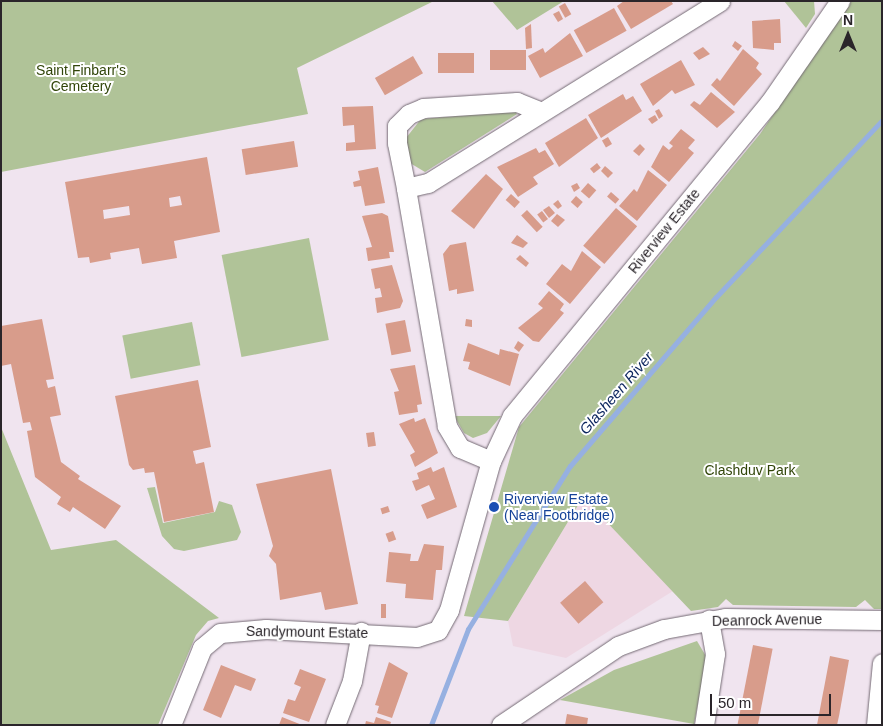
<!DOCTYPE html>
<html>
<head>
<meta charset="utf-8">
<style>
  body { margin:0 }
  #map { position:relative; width:883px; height:726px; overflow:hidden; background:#f0e4ef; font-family:Arial,sans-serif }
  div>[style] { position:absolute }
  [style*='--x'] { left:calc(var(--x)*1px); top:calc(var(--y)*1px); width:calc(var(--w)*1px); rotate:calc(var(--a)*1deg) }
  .industrial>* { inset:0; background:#eed7e3 }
  .green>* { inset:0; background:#b0c398; transform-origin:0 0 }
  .stream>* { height:5px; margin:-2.5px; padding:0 2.5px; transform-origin:2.5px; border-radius:2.5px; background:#96b0e1 }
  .building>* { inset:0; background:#d89c8b; transform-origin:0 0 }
  .roads { filter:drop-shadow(0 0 1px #746a74) drop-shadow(0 0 1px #746a74) }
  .minor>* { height:19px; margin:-9.5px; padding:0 9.5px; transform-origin:9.5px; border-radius:9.5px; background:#fff }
  .dots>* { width:14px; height:14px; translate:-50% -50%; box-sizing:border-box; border:2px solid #fff; border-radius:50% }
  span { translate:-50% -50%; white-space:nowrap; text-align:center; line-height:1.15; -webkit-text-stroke:4px #fff; paint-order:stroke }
  .park-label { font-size:14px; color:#314509 }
  .street-label { font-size:14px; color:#2a252a }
  .transit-label { font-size:14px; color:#164399 }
  .left { translate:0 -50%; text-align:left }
  .water-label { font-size:15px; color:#0a245d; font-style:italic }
  .frame { position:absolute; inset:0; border:2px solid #2a252a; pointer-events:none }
  .north { position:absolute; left:823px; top:10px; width:50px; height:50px; -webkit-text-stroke:4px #fff; paint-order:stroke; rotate:0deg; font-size:14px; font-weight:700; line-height:20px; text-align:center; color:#2a252a }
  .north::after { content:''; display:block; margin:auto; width:18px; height:22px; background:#2a252a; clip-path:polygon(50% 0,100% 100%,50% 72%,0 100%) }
  .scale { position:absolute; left:710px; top:694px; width:121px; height:22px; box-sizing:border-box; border:2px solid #2a252a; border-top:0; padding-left:6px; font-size:15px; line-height:18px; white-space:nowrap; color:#2a252a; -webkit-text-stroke:4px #fff; paint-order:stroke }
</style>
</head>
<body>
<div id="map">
  <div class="industrial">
    <i style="clip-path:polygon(583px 497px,673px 591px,566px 658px,513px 646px,508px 621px)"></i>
  </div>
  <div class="green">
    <i style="clip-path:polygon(1px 1px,434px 1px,297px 68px,308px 114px,1px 172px)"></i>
    <i style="clip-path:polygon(492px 1px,564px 1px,517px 30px)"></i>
    <i style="clip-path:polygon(784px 1px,814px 1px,815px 14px,806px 28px)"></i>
    <i style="clip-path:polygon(851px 1px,882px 1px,882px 609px,874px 609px,865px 600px,856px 607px,733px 605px,726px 599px,718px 607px,691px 611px,583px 497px,508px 621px,464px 616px,519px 427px,760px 134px)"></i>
    <i style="clip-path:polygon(515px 111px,517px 114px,425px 172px,410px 163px,406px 138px,421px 119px)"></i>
    <i style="left:309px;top:238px;width:104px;height:89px;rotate:79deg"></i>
    <i style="left:192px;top:322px;width:44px;height:71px;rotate:79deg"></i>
    <i style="clip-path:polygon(454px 416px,501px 416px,487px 433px,473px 438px,464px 433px)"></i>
    <i style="clip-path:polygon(1px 427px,51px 550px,116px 540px,219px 618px,208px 621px,196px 635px,158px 725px,1px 725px)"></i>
    <i style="clip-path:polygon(155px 487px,163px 523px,215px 512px,219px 501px,232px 505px,241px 532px,237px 540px,184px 551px,174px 549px,162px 536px,147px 488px)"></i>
    <i style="clip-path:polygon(697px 641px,707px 658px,694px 724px,560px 700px,614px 670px)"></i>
  </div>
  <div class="stream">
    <i style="--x:431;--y:725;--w:103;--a:-68.9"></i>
    <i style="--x:468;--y:629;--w:192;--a:-58"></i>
    <i style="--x:570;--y:466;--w:223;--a:-49.2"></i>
    <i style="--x:716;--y:297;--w:243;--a:-46.8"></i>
  </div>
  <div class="building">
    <i style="clip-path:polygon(624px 1px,671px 1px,673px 4px,631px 29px,617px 6px)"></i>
    <i style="left:565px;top:3px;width:13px;height:7px;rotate:61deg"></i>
    <i style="left:614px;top:8px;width:26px;height:46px;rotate:61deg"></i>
    <i style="clip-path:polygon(559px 11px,563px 19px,558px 22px,553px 14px)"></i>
    <i style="clip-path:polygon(780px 19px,781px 43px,774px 43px,774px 50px,753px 48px,752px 21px)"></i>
    <i style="clip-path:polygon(531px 24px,532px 48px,526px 49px,525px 28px)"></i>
    <i style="clip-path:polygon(570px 33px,583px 56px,540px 78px,528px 56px,543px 48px,545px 53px)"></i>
    <i style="clip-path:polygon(735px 41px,742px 46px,738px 51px,732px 46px)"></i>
    <i style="clip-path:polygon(703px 47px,710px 54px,699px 60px,693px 53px)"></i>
    <i style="clip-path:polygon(743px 49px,759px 63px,756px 68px,762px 74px,734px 106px,711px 85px,717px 78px,720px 81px)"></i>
    <i style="left:490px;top:50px;width:36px;height:20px"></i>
    <i style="left:438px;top:53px;width:36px;height:20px"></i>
    <i style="left:413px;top:56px;width:20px;height:44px;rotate:60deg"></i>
    <i style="clip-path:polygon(681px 60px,695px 85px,675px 94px,672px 90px,653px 106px,640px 84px)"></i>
    <i style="clip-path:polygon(711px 92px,735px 112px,717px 128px,690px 105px,694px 101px,700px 105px)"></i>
    <i style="clip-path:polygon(623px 94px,626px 100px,633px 96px,642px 111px,601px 138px,588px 115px)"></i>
    <i style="clip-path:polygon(373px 106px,376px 149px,346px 151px,346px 143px,355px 142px,354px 125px,343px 126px,342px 107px)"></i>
    <i style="clip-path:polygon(659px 109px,663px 116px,659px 119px,655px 111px)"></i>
    <i style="clip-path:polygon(655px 115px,658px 120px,652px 124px,648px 119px)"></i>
    <i style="clip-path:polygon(586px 118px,598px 138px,559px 167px,545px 143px)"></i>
    <i style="clip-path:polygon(681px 129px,695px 140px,688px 148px,694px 153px,669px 182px,651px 167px,663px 145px,669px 150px,673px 146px,669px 143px)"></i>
    <i style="left:608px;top:137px;width:8px;height:7px;rotate:60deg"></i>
    <i style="left:294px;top:141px;width:26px;height:53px;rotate:81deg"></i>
    <i style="clip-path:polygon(640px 144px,645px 149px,639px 156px,633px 151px)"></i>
    <i style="clip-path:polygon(536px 148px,539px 153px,545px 150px,554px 164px,533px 177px,538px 184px,518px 197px,497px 167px)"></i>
    <i style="clip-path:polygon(evenodd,207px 157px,220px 232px,174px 241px,177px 258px,142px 264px,139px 248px,110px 253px,111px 259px,90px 263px,89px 257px,78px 258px,65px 182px,207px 157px,180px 196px,182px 205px,170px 207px,169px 198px,180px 196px,207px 157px,129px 206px,130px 215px,104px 219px,103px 210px,129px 206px)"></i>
    <i style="left:597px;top:163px;width:6px;height:9px;rotate:51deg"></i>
    <i style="clip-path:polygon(605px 166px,613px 173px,608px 178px,601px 171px)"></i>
    <i style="clip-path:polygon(378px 167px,385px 203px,365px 206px,361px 186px,354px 187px,353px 182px,360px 180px,358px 171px)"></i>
    <i style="clip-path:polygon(648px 170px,667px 185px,637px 221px,619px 206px,634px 189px,637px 192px)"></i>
    <i style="clip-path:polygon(486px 174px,503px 189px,474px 229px,451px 211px)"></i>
    <i style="clip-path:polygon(577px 183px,580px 188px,574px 192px,571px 186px)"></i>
    <i style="left:588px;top:183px;width:11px;height:11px;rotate:41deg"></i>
    <i style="left:611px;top:192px;width:11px;height:6px;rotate:41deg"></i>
    <i style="left:511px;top:194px;width:12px;height:8px;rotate:42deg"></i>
    <i style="left:576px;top:196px;width:9px;height:8px;rotate:41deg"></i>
    <i style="clip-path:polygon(558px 200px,562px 206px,558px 209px,553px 204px)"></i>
    <i style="clip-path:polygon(549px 206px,555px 213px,549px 218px,543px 210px)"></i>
    <i style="left:616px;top:208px;width:28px;height:50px;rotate:41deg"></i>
    <i style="left:527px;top:210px;width:23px;height:8px;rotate:47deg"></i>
    <i style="left:542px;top:211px;width:10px;height:6px;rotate:53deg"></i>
    <i style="clip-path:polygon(382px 213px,388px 216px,394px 252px,389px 252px,390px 258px,368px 261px,366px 248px,372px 247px,362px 216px)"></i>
    <i style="clip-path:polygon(557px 214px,565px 220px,558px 227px,551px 221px)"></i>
    <i style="clip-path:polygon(517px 235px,528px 243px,523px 248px,511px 243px)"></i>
    <i style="clip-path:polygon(466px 242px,474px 291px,457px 294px,457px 289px,449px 291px,443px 254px,450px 245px)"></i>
    <i style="clip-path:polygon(582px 251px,601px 267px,570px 304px,546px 284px,562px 264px,571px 271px)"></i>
    <i style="clip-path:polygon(520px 255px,529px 263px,526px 267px,516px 259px)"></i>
    <i style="clip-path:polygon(392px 265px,403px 301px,400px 308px,377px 313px,375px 298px,382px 297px,380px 288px,375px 289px,371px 269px)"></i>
    <i style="clip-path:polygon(549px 291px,564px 304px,560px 310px,564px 313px,539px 342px,533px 341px,518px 328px,543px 308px,538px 304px)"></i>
    <i style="clip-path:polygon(42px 319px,54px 379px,46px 380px,48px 388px,55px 386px,61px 415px,50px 417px,61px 462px,80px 476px,78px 479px,121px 506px,105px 529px,73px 507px,70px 512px,57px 504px,61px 497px,35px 477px,27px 431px,32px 430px,30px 422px,23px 423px,11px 364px,1px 366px,1px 326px)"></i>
    <i style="clip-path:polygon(466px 319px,472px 320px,472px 327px,465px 326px)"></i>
    <i style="left:405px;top:320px;width:32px;height:20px;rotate:79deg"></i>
    <i style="clip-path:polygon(518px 341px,524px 345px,519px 352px,514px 348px)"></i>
    <i style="clip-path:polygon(468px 343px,499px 355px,500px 349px,519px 354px,510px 386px,468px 369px,470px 362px,463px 361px)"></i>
    <i style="clip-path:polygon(415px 365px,422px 404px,417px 405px,418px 412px,399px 415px,394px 392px,399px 391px,390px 369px)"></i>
    <i style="clip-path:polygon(198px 380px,211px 447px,193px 451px,196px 464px,204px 462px,214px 512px,164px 522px,154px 472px,145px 473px,144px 468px,133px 470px,129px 465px,115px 396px)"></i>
    <i style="clip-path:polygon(414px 418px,415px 422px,425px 418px,438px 453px,415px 467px,410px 455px,415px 452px,399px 424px)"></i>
    <i style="left:374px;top:432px;width:14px;height:8px;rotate:82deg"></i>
    <i style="clip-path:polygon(431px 467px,433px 472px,444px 467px,457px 507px,427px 519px,421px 505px,435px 499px,429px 485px,416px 491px,412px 481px,419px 479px,417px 473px)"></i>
    <i style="clip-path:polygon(331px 469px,358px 604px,325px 610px,321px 592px,280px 600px,276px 564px,269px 556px,273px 546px,256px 484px)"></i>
    <i style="left:388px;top:506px;width:6px;height:8px;rotate:72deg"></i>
    <i style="left:393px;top:531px;width:9px;height:8px;rotate:69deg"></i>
    <i style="clip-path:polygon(424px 544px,444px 546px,442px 570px,436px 570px,433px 600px,405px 598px,406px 584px,386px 582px,389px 552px,411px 554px,410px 561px,418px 561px)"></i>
    <i style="left:585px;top:581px;width:28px;height:33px;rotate:49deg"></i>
    <i style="left:381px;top:604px;width:5px;height:14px"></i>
    <i style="left:753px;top:645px;width:20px;height:81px;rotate:11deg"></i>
    <i style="clip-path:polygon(830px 656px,849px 660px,839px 716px,837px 725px,817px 725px)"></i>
    <i style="clip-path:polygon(389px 662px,408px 673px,392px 718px,377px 713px,379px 706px,375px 705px)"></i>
    <i style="clip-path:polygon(221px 665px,256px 679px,251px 691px,235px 685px,221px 718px,203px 710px)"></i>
    <i style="clip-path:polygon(300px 669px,326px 679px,309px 722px,283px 713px,288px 699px,295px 701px,301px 687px,294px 684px)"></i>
    <i style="clip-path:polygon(567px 714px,588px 718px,587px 725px,565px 725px)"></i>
    <i style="clip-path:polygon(282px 717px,302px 725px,279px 725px)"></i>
    <i style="clip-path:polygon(376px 717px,391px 722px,390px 725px,365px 725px,366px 721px,374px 723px)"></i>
  </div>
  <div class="roads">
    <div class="minor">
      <i style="--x:406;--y:188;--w:46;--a:-101.3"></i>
      <i style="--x:397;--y:143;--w:17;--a:-90"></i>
      <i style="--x:397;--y:126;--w:17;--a:-45"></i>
      <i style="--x:409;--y:114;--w:15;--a:-23"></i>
      <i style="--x:423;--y:108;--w:94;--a:-3.7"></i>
      <i style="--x:517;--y:102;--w:24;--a:22"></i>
      <i style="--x:491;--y:461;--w:34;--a:-157"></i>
      <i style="--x:460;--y:448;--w:26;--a:-121"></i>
      <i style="--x:447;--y:426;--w:242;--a:-99.8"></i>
      <i style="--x:406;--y:188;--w:23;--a:-13"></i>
      <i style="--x:428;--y:183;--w:344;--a:-31.9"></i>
      <i style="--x:171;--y:725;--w:83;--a:-68.1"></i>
      <i style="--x:202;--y:648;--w:23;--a:-40"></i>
      <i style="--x:220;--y:633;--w:46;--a:-5"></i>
      <i style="--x:266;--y:629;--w:151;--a:3"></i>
      <i style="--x:417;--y:637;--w:22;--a:-18"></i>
      <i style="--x:438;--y:630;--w:23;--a:-61"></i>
      <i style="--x:449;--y:610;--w:155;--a:-74.3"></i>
      <i style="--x:491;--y:461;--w:50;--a:-65"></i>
      <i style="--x:512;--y:416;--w:406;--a:-50.6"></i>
      <i style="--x:770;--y:102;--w:123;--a:-55.3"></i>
      <i style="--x:335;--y:725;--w:47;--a:-68.9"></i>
      <i style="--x:352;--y:681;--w:50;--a:-79.6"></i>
      <i style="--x:501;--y:725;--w:141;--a:-34"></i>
      <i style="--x:618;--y:646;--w:49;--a:-20.3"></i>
      <i style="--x:664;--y:629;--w:62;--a:-10.2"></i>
      <i style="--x:725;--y:618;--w:157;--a:0.7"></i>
      <i style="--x:704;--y:725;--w:72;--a:-81.2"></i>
      <i style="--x:715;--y:654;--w:35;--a:-100"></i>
      <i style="--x:876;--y:725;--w:62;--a:-84.5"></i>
    </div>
  </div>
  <div class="dots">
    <i style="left:494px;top:507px;background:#1a4fb4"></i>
  </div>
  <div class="park-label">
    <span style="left:81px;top:78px">Saint Finbarr's<br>Cemetery</span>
    <span style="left:750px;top:470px">Clashduv Park</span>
  </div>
  <div class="street-label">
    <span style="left:664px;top:231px;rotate:-51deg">Riverview Estate</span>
    <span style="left:767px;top:620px;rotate:-1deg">Deanrock Avenue</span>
    <span style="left:307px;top:632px;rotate:1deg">Sandymount Estate</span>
  </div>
  <div class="transit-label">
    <span class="left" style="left:504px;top:507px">Riverview Estate<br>(Near Footbridge)</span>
  </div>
  <div class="water-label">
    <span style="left:616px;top:393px;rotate:-49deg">Glasheen River</span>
  </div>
  <div class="frame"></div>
  <div class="north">N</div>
  <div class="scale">50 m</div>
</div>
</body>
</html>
